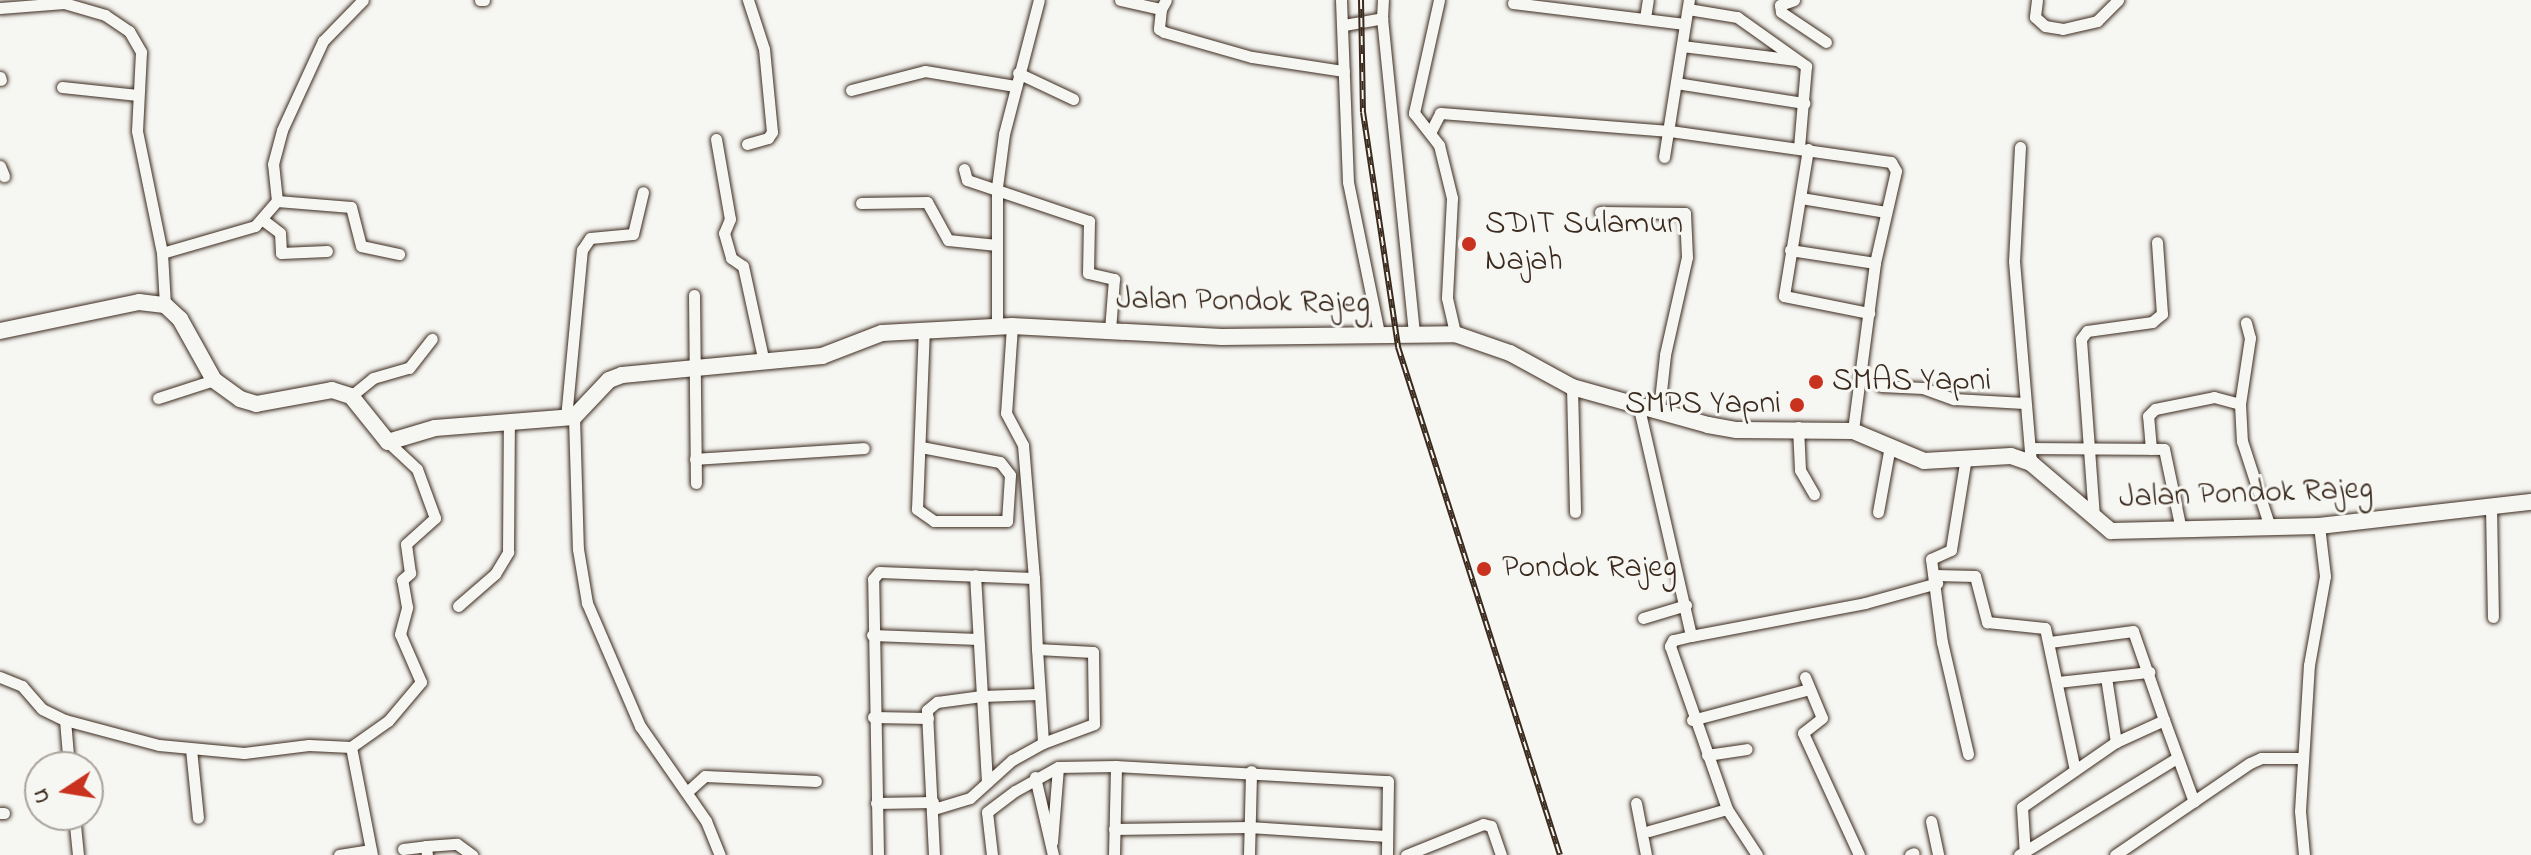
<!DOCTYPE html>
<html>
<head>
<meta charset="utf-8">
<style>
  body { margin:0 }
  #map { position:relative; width:2531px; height:855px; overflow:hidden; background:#f6f6f2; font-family:"Indie Flower",sans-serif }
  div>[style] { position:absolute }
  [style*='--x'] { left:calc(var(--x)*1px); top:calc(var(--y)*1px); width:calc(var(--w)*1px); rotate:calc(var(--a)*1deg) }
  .roads { filter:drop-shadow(0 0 2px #3b2a1e) drop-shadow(0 0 2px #3b2a1e) }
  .minor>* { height:11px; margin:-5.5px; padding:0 5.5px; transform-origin:5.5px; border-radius:5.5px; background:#f6f6f2 }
  .secondary>* { height:16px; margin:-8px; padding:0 8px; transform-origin:8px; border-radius:8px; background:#f6f6f2 }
  .rail>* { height:6px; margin-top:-3px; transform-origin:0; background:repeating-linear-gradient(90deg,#f6f6f2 0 9px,#3b2a1e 0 18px); box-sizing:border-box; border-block:2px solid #3b2a1e }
  .dots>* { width:22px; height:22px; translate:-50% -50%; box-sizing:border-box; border:4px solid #f6f6f2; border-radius:50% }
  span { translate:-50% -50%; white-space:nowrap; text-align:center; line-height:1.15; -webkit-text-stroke:6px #f6f6f2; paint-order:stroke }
  .poi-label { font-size:32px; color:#3b2a1e }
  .left { translate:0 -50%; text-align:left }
  .right { translate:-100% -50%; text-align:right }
  .street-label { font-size:32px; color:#3b2a1e }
  .north { position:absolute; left:24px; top:751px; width:80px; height:80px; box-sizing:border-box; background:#f6f6f2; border:2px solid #aba49d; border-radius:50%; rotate:258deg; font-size:22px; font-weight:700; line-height:32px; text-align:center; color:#3b2a1e }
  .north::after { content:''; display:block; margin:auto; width:28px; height:36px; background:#c8321e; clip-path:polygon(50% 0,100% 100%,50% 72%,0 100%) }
</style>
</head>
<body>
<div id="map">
  <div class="roads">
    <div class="minor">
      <i style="--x:480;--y:0;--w:4;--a:0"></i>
      <i style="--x:1120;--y:0;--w:42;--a:12.4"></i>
      <i style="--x:1161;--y:9;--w:10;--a:-61"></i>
      <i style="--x:1341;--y:0;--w:182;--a:87.8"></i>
      <i style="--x:1348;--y:182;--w:154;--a:78.4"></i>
      <i style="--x:1439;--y:0;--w:116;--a:102.5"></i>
      <i style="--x:1414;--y:113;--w:41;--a:52"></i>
      <i style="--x:1439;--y:145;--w:55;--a:76.2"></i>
      <i style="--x:1452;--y:198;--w:100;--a:92.9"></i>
      <i style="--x:1447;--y:298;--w:37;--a:77"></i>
      <i style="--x:1794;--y:0;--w:15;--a:160"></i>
      <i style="--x:1780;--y:5;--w:7;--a:82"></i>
      <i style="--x:1781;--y:12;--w:54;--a:33.7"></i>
      <i style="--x:2037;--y:0;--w:17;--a:97"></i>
      <i style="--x:2035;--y:17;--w:13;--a:42"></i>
      <i style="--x:2045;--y:26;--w:18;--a:9"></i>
      <i style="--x:2063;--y:29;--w:35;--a:-13"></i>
      <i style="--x:2097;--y:21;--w:30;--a:-45"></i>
      <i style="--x:1513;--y:3;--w:173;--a:7"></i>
      <i style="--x:0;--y:8;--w:64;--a:-4.5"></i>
      <i style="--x:64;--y:3;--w:43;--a:16.3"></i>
      <i style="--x:105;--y:15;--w:29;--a:34"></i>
      <i style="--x:129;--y:31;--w:24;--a:60"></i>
      <i style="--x:141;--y:52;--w:79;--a:92.9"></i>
      <i style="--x:137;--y:131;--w:125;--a:78.4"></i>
      <i style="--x:162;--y:253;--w:52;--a:86.7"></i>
      <i style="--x:1161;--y:9;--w:20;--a:96"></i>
      <i style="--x:1159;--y:29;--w:6;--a:31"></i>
      <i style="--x:1164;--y:32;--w:91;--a:15.9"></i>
      <i style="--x:1252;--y:57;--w:93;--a:8.7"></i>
      <i style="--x:1688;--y:9;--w:50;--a:9.3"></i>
      <i style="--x:1737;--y:17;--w:85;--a:35.4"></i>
      <i style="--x:1806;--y:66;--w:82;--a:94.9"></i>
      <i style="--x:1382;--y:18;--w:316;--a:84.2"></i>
      <i style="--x:1645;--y:18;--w:18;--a:-81"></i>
      <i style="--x:1344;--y:25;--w:39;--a:-10"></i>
      <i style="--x:1382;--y:18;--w:18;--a:-87"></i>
      <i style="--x:1682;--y:46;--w:115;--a:7"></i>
      <i style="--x:1018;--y:73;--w:61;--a:25.3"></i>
      <i style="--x:0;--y:77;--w:3;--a:72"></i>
      <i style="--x:1676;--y:83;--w:130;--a:8.9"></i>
      <i style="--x:62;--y:87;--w:76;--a:6"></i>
      <i style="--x:851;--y:90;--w:76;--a:-14.4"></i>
      <i style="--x:925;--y:71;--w:91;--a:9.5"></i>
      <i style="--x:1431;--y:131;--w:20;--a:-63"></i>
      <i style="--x:1440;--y:113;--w:231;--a:4.5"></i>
      <i style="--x:1670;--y:131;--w:223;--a:8"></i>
      <i style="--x:1891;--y:162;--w:10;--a:61"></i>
      <i style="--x:1896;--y:171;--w:94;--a:102.9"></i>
      <i style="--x:1875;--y:263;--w:169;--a:97.5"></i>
      <i style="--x:716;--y:139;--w:81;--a:80.1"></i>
      <i style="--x:730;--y:219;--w:15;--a:113"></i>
      <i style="--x:724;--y:233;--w:26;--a:74"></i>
      <i style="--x:731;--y:258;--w:14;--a:34"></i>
      <i style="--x:743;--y:266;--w:94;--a:77.7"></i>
      <i style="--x:747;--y:144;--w:22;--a:-16"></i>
      <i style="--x:768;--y:138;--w:7;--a:-56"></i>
      <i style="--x:772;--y:132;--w:83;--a:-95.5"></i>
      <i style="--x:764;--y:49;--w:52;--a:-108.1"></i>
      <i style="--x:2020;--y:147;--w:114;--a:93"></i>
      <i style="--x:2014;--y:261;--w:203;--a:85.2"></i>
      <i style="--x:1808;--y:149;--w:149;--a:99.3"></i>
      <i style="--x:1784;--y:296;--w:87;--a:11.3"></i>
      <i style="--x:1664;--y:157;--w:159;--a:-81"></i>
      <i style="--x:0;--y:166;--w:11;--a:68"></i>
      <i style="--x:964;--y:169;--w:11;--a:75"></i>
      <i style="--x:967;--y:180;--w:129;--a:18.6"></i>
      <i style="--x:1089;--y:221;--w:52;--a:91.1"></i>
      <i style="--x:1088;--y:273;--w:27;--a:13"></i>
      <i style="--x:1114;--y:279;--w:51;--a:94.5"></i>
      <i style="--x:1801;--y:198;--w:86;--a:9.4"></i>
      <i style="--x:277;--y:201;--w:37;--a:-96"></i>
      <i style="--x:273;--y:164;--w:35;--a:-75"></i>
      <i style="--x:282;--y:130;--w:98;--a:-65.3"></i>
      <i style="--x:323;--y:41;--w:57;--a:-45.7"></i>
      <i style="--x:861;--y:203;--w:66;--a:-0.9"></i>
      <i style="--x:927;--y:202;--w:43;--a:61.1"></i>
      <i style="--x:948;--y:240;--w:49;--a:5.8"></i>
      <i style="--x:1600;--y:212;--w:85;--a:0.7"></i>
      <i style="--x:1685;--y:213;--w:44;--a:87.4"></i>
      <i style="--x:1687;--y:257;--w:100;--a:102.7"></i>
      <i style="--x:1665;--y:355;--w:54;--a:96.3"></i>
      <i style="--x:263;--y:220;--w:21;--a:37"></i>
      <i style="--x:280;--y:233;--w:20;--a:87"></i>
      <i style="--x:281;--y:253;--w:46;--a:-2.5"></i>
      <i style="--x:1790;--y:250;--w:86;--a:8.7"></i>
      <i style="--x:162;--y:253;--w:97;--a:-16.2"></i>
      <i style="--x:255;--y:226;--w:33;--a:-49"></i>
      <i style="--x:277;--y:201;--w:74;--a:4.6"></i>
      <i style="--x:351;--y:207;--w:40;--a:75.6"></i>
      <i style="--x:361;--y:246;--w:39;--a:12"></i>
      <i style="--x:694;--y:295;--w:188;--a:89.4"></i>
      <i style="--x:997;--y:326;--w:139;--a:-90"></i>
      <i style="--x:997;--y:187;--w:53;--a:-82.5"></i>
      <i style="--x:1004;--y:134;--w:138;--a:-75.4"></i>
      <i style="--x:1012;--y:326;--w:87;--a:93.9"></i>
      <i style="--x:1006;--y:413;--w:36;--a:62"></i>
      <i style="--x:1023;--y:445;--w:133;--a:85.3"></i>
      <i style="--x:1881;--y:386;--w:42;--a:2.7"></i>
      <i style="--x:1923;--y:388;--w:33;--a:20"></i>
      <i style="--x:1954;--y:399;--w:70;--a:3.3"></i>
      <i style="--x:1572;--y:387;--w:125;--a:88.6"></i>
      <i style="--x:351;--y:396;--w:28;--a:-39"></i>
      <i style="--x:373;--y:378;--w:37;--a:-16"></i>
      <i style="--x:409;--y:368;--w:37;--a:-52"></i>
      <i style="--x:158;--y:398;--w:59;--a:-17.8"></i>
      <i style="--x:1638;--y:404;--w:238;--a:77.1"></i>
      <i style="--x:1691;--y:636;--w:18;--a:167"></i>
      <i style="--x:1673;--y:640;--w:7;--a:117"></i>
      <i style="--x:1670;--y:646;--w:173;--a:70.7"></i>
      <i style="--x:1727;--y:809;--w:55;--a:56.9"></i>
      <i style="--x:2240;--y:404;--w:67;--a:-81.4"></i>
      <i style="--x:2250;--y:338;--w:16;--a:-105"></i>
      <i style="--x:574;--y:417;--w:132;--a:88.3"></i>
      <i style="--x:578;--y:549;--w:55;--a:80.5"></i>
      <i style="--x:587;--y:603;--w:134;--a:66.7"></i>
      <i style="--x:640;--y:726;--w:116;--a:55.2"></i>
      <i style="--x:706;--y:821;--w:37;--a:68"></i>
      <i style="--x:566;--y:418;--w:169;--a:-84.6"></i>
      <i style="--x:582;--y:250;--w:14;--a:-56"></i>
      <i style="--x:590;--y:238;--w:43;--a:-5.3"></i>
      <i style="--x:633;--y:234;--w:43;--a:-76.6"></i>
      <i style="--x:1798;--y:427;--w:43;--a:87.3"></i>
      <i style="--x:1800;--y:470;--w:28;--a:60"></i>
      <i style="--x:921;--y:447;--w:80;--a:10.8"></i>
      <i style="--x:1000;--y:462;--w:16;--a:52"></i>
      <i style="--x:1010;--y:475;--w:46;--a:93.7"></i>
      <i style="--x:1007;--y:521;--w:73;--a:180"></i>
      <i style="--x:934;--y:521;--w:21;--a:-145"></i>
      <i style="--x:917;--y:509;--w:179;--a:-87.8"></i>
      <i style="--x:2032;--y:448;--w:132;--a:0.4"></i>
      <i style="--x:2164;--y:449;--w:83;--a:78.1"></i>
      <i style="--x:2151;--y:449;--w:33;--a:-95"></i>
      <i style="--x:2148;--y:416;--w:10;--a:-45"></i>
      <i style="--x:2155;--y:409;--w:60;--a:-11.5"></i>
      <i style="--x:2214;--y:397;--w:27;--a:15"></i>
      <i style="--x:2240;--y:404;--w:37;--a:87"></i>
      <i style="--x:2242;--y:441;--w:90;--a:72"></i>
      <i style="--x:1966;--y:457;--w:94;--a:99.2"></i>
      <i style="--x:1951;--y:550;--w:22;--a:156"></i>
      <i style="--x:1931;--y:559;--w:84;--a:82.5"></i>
      <i style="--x:1942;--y:642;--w:115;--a:76.9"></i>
      <i style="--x:695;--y:459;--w:169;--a:-3.7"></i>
      <i style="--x:2491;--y:506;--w:111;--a:89"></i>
      <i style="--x:1878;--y:512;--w:67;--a:-79.7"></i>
      <i style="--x:2094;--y:517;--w:178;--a:-94.2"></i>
      <i style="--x:2081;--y:339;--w:10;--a:-53"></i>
      <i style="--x:2087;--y:331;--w:66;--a:-7.9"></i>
      <i style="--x:2152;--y:322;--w:13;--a:-39"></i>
      <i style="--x:2162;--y:314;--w:72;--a:-94"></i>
      <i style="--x:1935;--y:575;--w:40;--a:1.4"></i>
      <i style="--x:1975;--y:576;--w:48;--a:75.4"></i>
      <i style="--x:1987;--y:622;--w:58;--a:5.9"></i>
      <i style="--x:2045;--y:628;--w:145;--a:78.1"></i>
      <i style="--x:458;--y:606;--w:49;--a:-40.9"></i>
      <i style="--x:495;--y:574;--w:26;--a:-59"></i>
      <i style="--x:508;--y:552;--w:131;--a:-89.6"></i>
      <i style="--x:1643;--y:618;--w:45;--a:-16.8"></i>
      <i style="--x:872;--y:635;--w:106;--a:2.2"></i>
      <i style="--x:1691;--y:636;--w:177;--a:-10.7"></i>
      <i style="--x:1865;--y:603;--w:75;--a:-15.5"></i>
      <i style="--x:1037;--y:649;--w:94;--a:86.3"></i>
      <i style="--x:0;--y:677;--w:24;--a:22"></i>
      <i style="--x:22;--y:686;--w:30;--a:49"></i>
      <i style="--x:42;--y:709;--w:25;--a:26"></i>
      <i style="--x:65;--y:720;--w:97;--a:14.9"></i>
      <i style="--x:159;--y:745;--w:85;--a:5.4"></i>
      <i style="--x:244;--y:753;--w:65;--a:-7"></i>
      <i style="--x:309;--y:745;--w:42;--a:2.7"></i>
      <i style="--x:351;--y:747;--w:45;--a:-35.1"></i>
      <i style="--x:388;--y:721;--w:51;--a:-49.8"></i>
      <i style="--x:421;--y:682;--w:52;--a:-113.6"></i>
      <i style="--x:400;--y:634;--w:28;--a:-75"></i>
      <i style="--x:407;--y:607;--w:27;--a:-100"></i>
      <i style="--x:402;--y:580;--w:11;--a:-41"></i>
      <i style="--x:410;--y:573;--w:29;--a:-98"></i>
      <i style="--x:406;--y:544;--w:39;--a:-42"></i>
      <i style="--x:435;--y:518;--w:52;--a:-110.2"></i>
      <i style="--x:417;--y:469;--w:40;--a:-137"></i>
      <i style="--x:1805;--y:677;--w:44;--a:67.5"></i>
      <i style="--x:1822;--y:718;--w:24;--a:142"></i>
      <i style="--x:1803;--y:733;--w:134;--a:65.3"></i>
      <i style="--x:2106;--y:677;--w:66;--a:81.3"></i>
      <i style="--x:2058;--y:682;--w:92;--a:-6.3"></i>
      <i style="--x:873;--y:717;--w:55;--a:1"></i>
      <i style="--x:65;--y:720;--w:47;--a:85.1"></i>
      <i style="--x:1692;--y:720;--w:121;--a:-14.8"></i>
      <i style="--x:2164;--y:720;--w:87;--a:69.9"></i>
      <i style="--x:351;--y:747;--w:110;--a:79"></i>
      <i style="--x:191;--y:749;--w:69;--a:84.2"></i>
      <i style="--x:1707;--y:755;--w:40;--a:-8.5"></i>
      <i style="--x:1035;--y:777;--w:80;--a:77"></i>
      <i style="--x:987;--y:782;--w:86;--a:-93.3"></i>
      <i style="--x:982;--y:696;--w:56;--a:-2"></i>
      <i style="--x:687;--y:792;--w:24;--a:-42"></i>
      <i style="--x:705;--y:776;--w:111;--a:2.6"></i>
      <i style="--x:876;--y:803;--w:57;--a:-1"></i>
      <i style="--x:1636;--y:803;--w:53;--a:79.1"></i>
      <i style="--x:0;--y:813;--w:4;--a:0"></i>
      <i style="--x:74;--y:815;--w:40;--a:84.3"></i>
      <i style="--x:1931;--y:821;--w:35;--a:78"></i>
      <i style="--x:1114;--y:829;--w:135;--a:-0.8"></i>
      <i style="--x:1249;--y:827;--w:138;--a:3.7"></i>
      <i style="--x:1649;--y:831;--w:81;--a:-15.8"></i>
      <i style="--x:1052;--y:842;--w:75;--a:-85.4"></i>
      <i style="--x:426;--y:846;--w:31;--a:-4"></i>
      <i style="--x:457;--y:844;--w:19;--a:36"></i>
      <i style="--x:403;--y:849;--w:23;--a:-7"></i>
      <i style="--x:426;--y:846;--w:9;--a:84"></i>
      <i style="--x:339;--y:855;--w:32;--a:-9"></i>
      <i style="--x:878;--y:855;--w:276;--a:-91"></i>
      <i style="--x:873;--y:579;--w:9;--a:-49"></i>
      <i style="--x:879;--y:572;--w:155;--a:2.2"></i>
      <i style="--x:1034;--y:578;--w:71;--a:87.6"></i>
      <i style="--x:1037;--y:649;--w:56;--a:3.1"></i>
      <i style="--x:1093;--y:652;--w:72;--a:89.2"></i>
      <i style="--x:1094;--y:724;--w:54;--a:159.6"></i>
      <i style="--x:1043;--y:743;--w:35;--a:151"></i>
      <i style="--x:1012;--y:760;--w:57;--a:137.9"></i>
      <i style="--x:970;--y:798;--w:38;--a:163"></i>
      <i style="--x:934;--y:855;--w:145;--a:-92.8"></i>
      <i style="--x:927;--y:710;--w:13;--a:-39"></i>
      <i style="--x:937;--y:702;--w:45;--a:-7.6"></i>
      <i style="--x:982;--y:696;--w:121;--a:-93.3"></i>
      <i style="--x:992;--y:855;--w:43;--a:-96.6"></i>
      <i style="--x:987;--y:812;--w:35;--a:-37"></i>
      <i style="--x:1015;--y:791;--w:49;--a:-29.2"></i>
      <i style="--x:1058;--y:767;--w:58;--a:-1"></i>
      <i style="--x:1114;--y:855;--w:89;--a:-88.7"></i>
      <i style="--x:1116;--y:766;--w:272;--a:3.2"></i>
      <i style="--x:1388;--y:781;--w:74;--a:90.8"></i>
      <i style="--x:1249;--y:855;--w:84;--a:-88.6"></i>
      <i style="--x:1406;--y:855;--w:83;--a:-21.9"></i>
      <i style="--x:1483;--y:824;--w:8;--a:14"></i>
      <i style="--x:1491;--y:826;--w:31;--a:71"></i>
      <i style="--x:1910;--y:855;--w:4;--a:-27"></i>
      <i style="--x:2019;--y:855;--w:183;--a:-31.6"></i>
      <i style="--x:2025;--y:855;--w:48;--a:-93.6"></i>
      <i style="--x:2022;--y:807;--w:114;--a:-34.7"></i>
      <i style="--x:2116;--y:742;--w:53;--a:-24.6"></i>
      <i style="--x:2164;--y:720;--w:94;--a:-109.2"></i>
      <i style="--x:2133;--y:631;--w:84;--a:172.5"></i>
      <i style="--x:2115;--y:855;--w:163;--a:-34.3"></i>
      <i style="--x:2250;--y:763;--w:12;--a:-24"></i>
      <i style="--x:2261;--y:758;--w:42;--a:0"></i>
      <i style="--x:2304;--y:855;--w:44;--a:-95.2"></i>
      <i style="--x:2300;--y:811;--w:146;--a:-86.5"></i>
      <i style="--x:2309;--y:665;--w:90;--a:-79.8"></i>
      <i style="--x:2325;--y:576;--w:50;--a:-96.8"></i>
    </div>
    <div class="secondary">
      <i style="--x:0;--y:331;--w:142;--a:-11.8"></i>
      <i style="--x:139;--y:302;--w:26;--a:7"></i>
      <i style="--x:165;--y:305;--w:21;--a:43"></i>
      <i style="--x:180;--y:319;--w:70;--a:60.9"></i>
      <i style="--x:214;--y:380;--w:32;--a:36"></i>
      <i style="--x:240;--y:399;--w:17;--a:17"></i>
      <i style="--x:256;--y:404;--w:77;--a:-10.4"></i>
      <i style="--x:332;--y:390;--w:20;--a:18"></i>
      <i style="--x:351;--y:396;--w:59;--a:51.2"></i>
      <i style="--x:388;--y:442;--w:49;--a:-16.6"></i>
      <i style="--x:435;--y:428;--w:139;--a:-4.5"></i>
      <i style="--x:574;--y:417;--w:51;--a:-46.6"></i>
      <i style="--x:609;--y:380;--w:14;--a:-21"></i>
      <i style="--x:622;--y:375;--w:201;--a:-5.4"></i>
      <i style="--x:822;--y:356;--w:64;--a:-21"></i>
      <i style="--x:882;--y:333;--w:130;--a:-3.1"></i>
      <i style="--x:1012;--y:326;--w:210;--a:3"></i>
      <i style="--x:1222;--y:337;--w:233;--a:-0.7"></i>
      <i style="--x:1455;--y:334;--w:58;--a:19.1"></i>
      <i style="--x:1510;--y:353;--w:71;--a:28.7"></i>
      <i style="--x:1572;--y:387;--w:141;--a:15.6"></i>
      <i style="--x:1708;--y:425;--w:29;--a:10"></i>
      <i style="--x:1737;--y:430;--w:116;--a:0.5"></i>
      <i style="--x:1853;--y:431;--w:77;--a:22.9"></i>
      <i style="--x:1924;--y:461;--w:87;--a:-3.3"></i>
      <i style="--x:2011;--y:456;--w:21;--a:19"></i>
      <i style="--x:2031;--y:463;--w:105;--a:40.4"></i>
      <i style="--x:2111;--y:531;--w:208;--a:-1.4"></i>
      <i style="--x:2319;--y:526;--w:213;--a:-6.5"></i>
    </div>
  </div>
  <div class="rail">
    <i style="--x:1361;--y:0;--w:112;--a:89"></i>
    <i style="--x:1363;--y:112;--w:238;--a:81.5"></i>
    <i style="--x:1398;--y:347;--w:533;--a:72.31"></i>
  </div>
  <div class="dots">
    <i style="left:1469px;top:244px;background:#c8321e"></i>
    <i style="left:1816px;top:382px;background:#c8321e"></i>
    <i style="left:1797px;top:405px;background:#c8321e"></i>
    <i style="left:1484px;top:569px;background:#c8321e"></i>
  </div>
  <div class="poi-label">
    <span class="left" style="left:1485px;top:244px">SDIT Sulamun<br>Najah</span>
    <span class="left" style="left:1832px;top:382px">SMAS Yapni</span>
    <span class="right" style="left:1781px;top:405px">SMPS Yapni</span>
    <span class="left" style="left:1502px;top:569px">Pondok Rajeg</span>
  </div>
  <div class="street-label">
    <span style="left:1243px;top:303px;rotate:1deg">Jalan Pondok Rajeg</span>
    <span style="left:2246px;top:495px;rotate:-2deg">Jalan Pondok Rajeg</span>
  </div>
  <div class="north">U</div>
</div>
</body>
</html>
